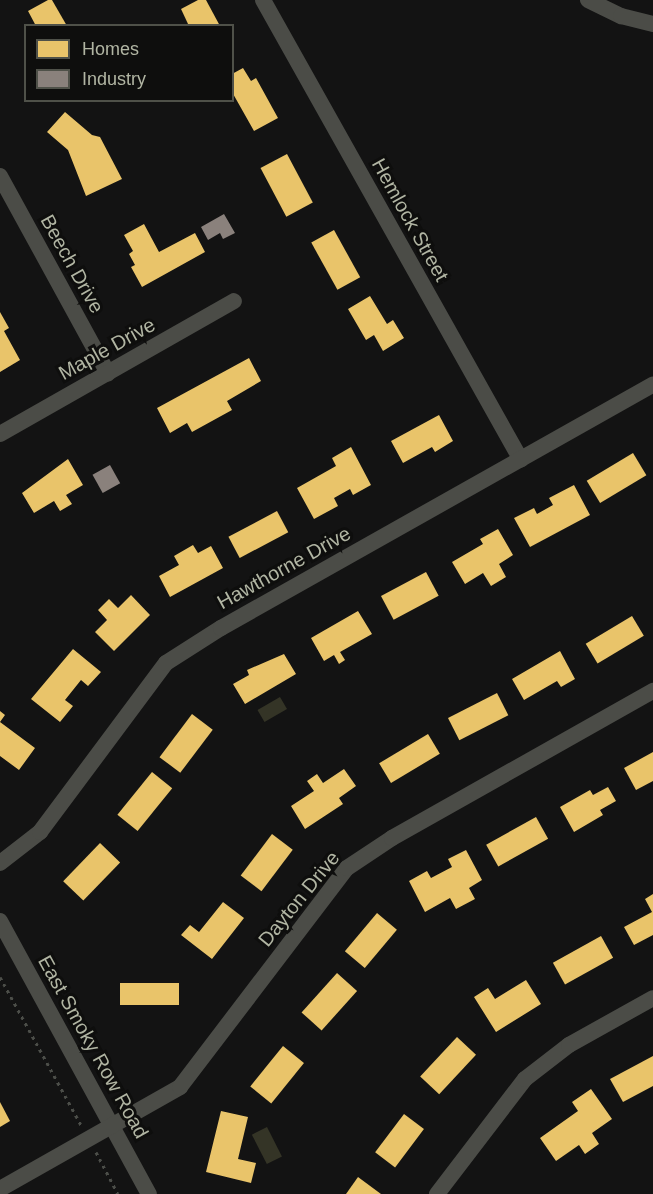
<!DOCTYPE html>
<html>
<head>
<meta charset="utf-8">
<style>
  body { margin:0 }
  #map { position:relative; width:653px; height:1194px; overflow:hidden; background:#131313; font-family:Helvetica,sans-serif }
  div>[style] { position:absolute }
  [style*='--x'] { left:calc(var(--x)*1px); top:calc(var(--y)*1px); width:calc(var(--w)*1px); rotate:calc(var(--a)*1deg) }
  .water>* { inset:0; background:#343426; transform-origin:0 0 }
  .homes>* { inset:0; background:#e9c46a; transform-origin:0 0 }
  .industry>* { inset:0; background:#8a817c; transform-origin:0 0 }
  .path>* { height:3px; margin-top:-1.5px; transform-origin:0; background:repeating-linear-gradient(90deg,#4c4e49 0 3px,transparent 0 7.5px) }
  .minor>* { height:16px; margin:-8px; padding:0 8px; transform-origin:8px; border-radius:8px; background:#4b4c47 }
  span { translate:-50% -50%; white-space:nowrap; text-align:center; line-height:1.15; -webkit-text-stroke:6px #0e0e0d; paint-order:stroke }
  .street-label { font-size:20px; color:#b1b5a3 }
  .legend { position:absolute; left:24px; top:24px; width:210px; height:78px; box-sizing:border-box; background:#0e0e0d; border:2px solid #4f5149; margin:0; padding:8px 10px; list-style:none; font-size:18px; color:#b1b5a3 }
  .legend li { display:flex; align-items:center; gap:12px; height:30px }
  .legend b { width:30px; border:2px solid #4f5149 }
</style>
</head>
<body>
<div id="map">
  <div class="water">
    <i style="left:280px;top:697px;width:14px;height:26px;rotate:60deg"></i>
    <i style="left:267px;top:1127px;width:33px;height:17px;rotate:63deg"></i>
  </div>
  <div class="homes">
    <i style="clip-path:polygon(48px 0,52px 0,67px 26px,36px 26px,28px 11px)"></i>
    <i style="clip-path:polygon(198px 0,206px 0,220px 26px,189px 26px,181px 9px)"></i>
    <i style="clip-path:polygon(243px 68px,251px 81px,256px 78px,278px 118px,254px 131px,232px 92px,232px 74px)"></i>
    <i style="clip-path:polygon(65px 112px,92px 135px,100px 137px,122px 179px,86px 196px,68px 150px,47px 132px)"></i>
    <i style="left:287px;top:154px;width:55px;height:30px;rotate:62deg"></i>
    <i style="clip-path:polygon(144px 224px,159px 252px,195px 233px,205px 252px,142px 287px,131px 267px,135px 265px,129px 254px,133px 251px,124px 235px)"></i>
    <i style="left:334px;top:230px;width:54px;height:26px;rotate:61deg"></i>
    <i style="clip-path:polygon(370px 296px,387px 324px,393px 320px,404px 338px,383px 351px,374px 335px,366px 340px,348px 309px)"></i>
    <i style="clip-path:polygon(0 312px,9px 328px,4px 331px,20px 360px,0 372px)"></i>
    <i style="clip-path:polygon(249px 358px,261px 381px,227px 401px,232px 410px,192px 432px,187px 423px,170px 433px,157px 408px)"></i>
    <i style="clip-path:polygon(439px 415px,453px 441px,435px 452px,432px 447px,403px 463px,391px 441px)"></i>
    <i style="clip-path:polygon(351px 447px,371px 485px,353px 495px,350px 489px,334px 498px,338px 506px,314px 519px,297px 488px,336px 466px,332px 458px)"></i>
    <i style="left:633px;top:453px;width:26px;height:54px;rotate:59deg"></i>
    <i style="clip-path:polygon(68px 459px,83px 485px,66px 495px,72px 504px,60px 511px,54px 501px,34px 513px,22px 493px)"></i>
    <i style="clip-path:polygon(574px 485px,590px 515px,530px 547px,514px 518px,534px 508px,537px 514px,553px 505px,549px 498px)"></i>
    <i style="left:277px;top:511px;width:24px;height:55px;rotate:62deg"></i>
    <i style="clip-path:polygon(498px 529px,513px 555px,499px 564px,506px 577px,491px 586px,483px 573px,465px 584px,452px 562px,483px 544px,480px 539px)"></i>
    <i style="clip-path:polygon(193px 545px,198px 553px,211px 546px,223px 568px,170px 597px,159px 576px,179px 565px,174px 556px)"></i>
    <i style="left:426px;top:572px;width:27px;height:51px;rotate:62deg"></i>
    <i style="clip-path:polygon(131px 595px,150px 615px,114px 651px,95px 632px,107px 620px,98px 610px,109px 599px,118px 608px)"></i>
    <i style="clip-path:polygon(358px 611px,372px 634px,340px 652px,345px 660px,339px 664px,334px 655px,324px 661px,311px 638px)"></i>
    <i style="left:632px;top:616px;width:23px;height:54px;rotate:59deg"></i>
    <i style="clip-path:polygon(73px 649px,101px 672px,88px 686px,81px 680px,65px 700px,73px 706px,60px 722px,31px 699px)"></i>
    <i style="clip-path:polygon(560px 651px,575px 679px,561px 687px,557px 681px,524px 700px,512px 679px)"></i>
    <i style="clip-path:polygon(284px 654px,296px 674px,245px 704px,233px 684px,249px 675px,247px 670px)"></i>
    <i style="left:497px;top:693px;width:25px;height:55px;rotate:63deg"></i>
    <i style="clip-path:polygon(0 711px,5px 715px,0 722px,35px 748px,19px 770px,0 756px)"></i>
    <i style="left:192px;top:714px;width:26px;height:54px;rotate:37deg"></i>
    <i style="left:428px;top:734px;width:23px;height:57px;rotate:59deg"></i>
    <i style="clip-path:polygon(653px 752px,653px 781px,636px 790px,624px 768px)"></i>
    <i style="clip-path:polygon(344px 769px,356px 786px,339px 798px,343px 804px,305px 829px,291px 806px,314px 791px,307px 781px,317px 774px,323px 783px)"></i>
    <i style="left:152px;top:772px;width:26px;height:55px;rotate:39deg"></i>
    <i style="clip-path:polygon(608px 787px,616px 801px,600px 810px,603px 815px,574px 832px,560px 807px,590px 790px,593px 795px)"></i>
    <i style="left:536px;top:817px;width:25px;height:57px;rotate:61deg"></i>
    <i style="left:272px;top:834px;width:26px;height:52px;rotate:37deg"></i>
    <i style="left:100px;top:843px;width:28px;height:53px;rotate:44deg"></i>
    <i style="clip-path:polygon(466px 850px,482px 880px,469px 888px,475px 899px,456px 909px,450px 898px,425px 912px,409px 881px,427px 871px,431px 878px,452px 867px,448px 859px)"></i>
    <i style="clip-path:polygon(653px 894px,653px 935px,634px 945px,624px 927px,652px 912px,645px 899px)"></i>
    <i style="clip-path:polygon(223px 902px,244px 918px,212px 959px,181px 935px,190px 925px,199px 932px)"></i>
    <i style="left:377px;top:913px;width:26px;height:50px;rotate:40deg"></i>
    <i style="left:601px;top:936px;width:25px;height:55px;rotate:61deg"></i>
    <i style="left:337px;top:973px;width:27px;height:53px;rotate:42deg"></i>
    <i style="clip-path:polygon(526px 980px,541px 1004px,496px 1032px,474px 997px,488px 988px,495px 999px)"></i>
    <i style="left:120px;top:983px;width:59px;height:22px"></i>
    <i style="left:457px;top:1037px;width:26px;height:54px;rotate:43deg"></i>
    <i style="left:283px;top:1046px;width:27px;height:52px;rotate:39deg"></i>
    <i style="clip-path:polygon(653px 1056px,653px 1086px,623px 1102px,610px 1079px)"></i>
    <i style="clip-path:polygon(591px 1089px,612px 1119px,592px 1133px,599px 1144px,585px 1154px,579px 1145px,556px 1161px,540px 1138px,578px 1111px,572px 1102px)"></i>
    <i style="clip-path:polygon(0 1102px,10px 1121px,0 1127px)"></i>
    <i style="clip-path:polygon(221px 1111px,248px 1117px,238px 1159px,256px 1163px,251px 1183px,206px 1172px)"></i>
    <i style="left:404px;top:1114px;width:25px;height:48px;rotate:37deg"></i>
    <i style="clip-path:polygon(358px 1177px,381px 1194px,346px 1194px)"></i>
  </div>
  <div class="industry">
    <i style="clip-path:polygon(224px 214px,235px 233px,223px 239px,220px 233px,208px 240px,201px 227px)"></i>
    <i style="left:110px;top:465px;width:21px;height:20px;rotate:61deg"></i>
  </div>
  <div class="path">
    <i style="--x:0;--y:977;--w:169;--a:61.3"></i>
    <i style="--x:96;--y:1152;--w:47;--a:62.4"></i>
  </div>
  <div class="minor">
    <i style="--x:263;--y:0;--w:527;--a:60.71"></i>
    <i style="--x:588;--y:0;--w:37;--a:26"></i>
    <i style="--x:621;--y:16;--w:33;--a:14"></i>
    <i style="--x:0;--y:176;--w:225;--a:61.3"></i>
    <i style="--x:0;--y:434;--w:269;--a:-29.6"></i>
    <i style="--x:0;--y:863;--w:51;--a:-37.8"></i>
    <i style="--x:40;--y:832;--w:211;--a:-53.3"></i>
    <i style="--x:166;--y:663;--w:65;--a:-32.5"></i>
    <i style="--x:221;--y:628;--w:496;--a:-29.4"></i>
    <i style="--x:0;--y:921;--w:311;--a:61.4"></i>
    <i style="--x:0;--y:1189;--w:207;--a:-29.5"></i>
    <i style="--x:180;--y:1087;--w:275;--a:-52.7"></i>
    <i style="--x:347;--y:868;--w:54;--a:-33.7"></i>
    <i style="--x:392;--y:838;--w:300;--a:-29.4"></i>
    <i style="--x:437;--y:1194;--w:145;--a:-52.6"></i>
    <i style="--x:525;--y:1079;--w:56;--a:-37.7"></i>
    <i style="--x:569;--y:1045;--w:96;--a:-29.2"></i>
  </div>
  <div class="street-label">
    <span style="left:410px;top:220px;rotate:61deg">Hemlock Street</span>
    <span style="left:72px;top:264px;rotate:61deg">Beech Drive</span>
    <span style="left:107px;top:349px;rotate:-29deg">Maple Drive</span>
    <span style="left:284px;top:568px;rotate:-29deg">Hawthorne Drive</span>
    <span style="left:299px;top:899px;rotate:-51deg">Dayton Drive</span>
    <span style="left:93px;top:1047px;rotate:61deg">East Smoky Row Road</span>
  </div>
  <ul class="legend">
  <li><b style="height:16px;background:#e9c46a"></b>Homes</li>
  <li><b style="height:16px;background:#8a817c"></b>Industry</li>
  </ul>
</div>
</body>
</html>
